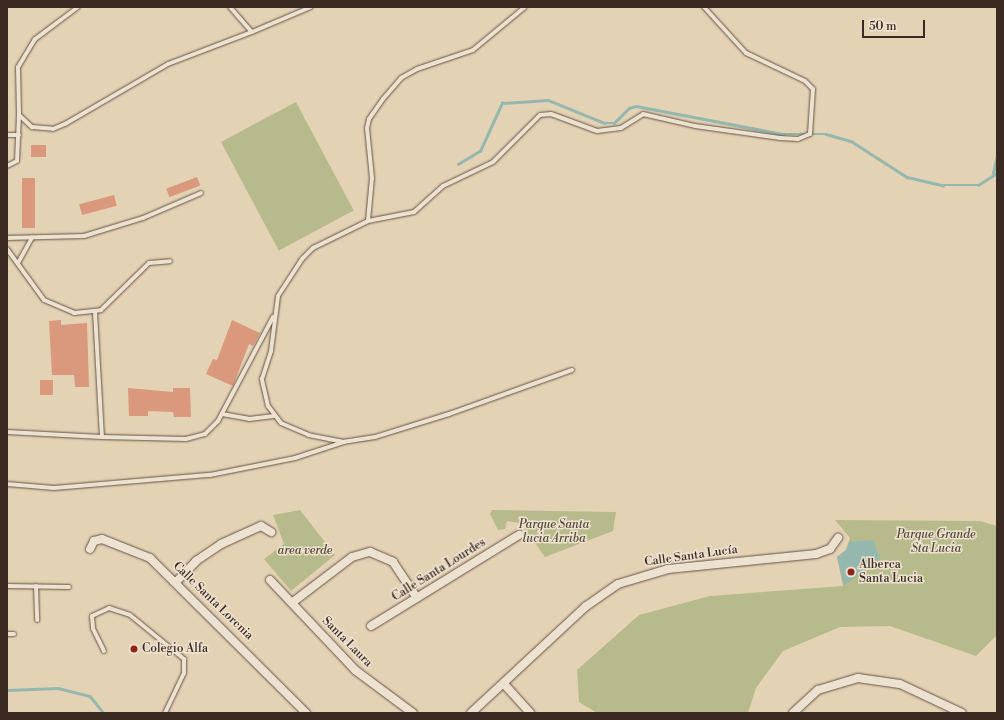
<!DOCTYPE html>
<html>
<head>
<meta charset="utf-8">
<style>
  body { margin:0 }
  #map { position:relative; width:1004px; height:720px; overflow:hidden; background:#e4d2b5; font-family:"Libre Bodoni",serif }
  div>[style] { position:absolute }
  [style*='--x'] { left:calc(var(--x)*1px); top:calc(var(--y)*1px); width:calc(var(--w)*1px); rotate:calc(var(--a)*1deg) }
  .green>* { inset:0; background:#b7bb8b; transform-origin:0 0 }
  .water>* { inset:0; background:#95b8ae }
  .stream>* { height:2.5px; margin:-1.25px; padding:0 1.25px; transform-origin:1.25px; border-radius:1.25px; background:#95b8ae }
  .building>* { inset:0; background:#da987c; transform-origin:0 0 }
  .roads { filter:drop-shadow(0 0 1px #645346) drop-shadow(0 0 1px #645346) }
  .lane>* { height:4px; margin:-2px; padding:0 2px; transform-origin:2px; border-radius:2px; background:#ede2cf }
  .street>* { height:8px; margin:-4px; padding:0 4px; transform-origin:4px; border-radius:4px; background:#ede2cf }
  .dots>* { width:11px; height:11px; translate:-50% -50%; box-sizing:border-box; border:2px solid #ede2cf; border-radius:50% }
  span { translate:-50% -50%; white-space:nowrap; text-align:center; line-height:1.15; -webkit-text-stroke:3px #ede2cf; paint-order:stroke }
  .park-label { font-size:12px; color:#534636; font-style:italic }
  .street-label { font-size:12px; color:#3a2921 }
  .poi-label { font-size:12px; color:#3a2921 }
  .left { translate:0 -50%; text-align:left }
  .frame { position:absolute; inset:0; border:8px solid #3a2921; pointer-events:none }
  .scale { position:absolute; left:862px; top:20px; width:63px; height:18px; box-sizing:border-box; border:2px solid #3a2921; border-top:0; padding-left:5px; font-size:12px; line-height:14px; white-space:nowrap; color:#3a2921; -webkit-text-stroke:3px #ede2cf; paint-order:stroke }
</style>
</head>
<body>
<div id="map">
  <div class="green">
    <i style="left:296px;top:102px;width:123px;height:85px;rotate:62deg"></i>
    <i style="clip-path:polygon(300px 510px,335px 555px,291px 591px,264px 559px,284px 544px,273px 515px)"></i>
    <i style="clip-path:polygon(492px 510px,616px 512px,613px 531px,545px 557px,531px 537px,525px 535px,526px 524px,507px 521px,505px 529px,498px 530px,490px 514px)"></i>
    <i style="clip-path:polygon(835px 520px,980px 521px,997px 526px,997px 635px,976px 656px,890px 626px,840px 627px,783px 651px,756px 688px,748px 713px,597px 713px,579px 702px,577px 670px,639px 615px,710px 596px,843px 586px,837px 557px,846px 550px,850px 538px)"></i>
  </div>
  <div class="water">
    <i style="clip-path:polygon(873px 540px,880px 558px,844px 586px,837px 557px,846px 550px,849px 542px)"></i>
  </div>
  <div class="stream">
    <i style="--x:458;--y:164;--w:26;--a:-31"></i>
    <i style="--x:480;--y:151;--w:53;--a:-65.4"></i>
    <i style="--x:502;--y:103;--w:46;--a:-3.7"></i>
    <i style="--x:548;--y:100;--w:61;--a:22"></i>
    <i style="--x:605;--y:123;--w:9;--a:0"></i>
    <i style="--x:614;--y:123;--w:21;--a:-45"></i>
    <i style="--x:629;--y:108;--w:7;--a:-16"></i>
    <i style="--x:636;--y:106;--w:150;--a:10.8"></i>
    <i style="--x:783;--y:134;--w:43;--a:0"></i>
    <i style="--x:826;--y:134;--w:26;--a:16"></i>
    <i style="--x:851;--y:141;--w:67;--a:32.7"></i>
    <i style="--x:907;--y:177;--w:37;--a:13"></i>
    <i style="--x:943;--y:185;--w:35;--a:0"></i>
    <i style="--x:978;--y:185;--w:22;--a:-32"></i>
    <i style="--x:993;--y:173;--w:17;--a:-77"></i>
    <i style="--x:7;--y:690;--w:51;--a:-2.2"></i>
    <i style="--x:58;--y:688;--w:33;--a:14"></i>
    <i style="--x:90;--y:696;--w:22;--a:51"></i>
  </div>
  <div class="building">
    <i style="left:31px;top:145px;width:15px;height:12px"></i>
    <i style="left:197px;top:177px;width:9px;height:33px;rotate:69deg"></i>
    <i style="left:22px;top:178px;width:13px;height:50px"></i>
    <i style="left:114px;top:195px;width:11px;height:36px;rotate:75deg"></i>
    <i style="clip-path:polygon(61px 320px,61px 325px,87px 323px,89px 387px,75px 387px,74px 375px,52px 375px,49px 321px)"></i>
    <i style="clip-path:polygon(232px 320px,260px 333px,253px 346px,249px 344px,233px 386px,206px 374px,213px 359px,217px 360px)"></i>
    <i style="left:40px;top:380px;width:13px;height:15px"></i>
    <i style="clip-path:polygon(128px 388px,173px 392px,173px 388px,190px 388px,191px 417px,174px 417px,173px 412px,148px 411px,148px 416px,129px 416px)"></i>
  </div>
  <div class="roads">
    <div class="lane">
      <i style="--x:78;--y:7;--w:54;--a:143.3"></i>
      <i style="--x:35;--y:39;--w:33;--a:121"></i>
      <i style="--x:18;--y:67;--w:48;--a:88.8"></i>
      <i style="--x:19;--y:115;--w:18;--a:43"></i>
      <i style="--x:32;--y:127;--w:21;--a:5"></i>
      <i style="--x:53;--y:129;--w:13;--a:-23"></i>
      <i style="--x:65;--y:124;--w:119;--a:-30.2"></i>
      <i style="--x:168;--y:64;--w:90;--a:-20.9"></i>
      <i style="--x:230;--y:7;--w:33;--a:49"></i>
      <i style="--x:252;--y:32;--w:64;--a:-23"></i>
      <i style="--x:7;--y:135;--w:12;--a:0"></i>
      <i style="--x:7;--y:166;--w:11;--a:-27"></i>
      <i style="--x:17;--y:161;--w:45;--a:-87.5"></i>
      <i style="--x:368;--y:221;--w:43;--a:-84.7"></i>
      <i style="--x:372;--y:178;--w:50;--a:-95.7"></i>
      <i style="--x:367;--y:128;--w:9;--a:-77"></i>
      <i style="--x:369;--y:119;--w:24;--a:-55"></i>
      <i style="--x:383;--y:99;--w:28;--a:-49"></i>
      <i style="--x:401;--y:78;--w:18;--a:-29"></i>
      <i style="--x:417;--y:69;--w:59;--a:-18.7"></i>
      <i style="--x:473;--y:50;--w:67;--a:-39.6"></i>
      <i style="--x:7;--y:238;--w:77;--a:-1.5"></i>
      <i style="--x:84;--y:236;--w:62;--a:-17"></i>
      <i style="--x:143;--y:218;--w:63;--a:-23.3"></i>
      <i style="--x:7;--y:249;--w:63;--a:54"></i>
      <i style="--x:44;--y:300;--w:33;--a:23"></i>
      <i style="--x:74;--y:313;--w:27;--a:-6"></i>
      <i style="--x:101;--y:310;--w:67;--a:-44.4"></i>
      <i style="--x:149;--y:263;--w:21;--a:-5"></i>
      <i style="--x:18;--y:263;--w:29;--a:-61"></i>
      <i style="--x:95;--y:312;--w:125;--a:86.8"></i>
      <i style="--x:102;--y:437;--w:84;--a:1.4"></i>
      <i style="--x:186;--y:439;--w:20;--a:-15"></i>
      <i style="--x:205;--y:434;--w:18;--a:-45"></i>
      <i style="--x:218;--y:421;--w:118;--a:-62.1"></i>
      <i style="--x:572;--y:370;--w:131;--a:160.3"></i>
      <i style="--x:449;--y:414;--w:77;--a:162.7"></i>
      <i style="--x:375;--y:437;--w:31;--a:171"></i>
      <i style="--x:344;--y:442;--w:36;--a:-169"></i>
      <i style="--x:309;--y:435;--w:30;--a:-157"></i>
      <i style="--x:281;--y:423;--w:21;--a:-127"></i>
      <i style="--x:268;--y:406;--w:28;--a:-103"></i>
      <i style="--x:262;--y:379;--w:29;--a:-72"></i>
      <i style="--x:271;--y:351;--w:55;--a:-82.7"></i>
      <i style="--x:278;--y:296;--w:44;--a:-57"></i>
      <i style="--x:302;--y:259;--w:16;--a:-45"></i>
      <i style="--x:313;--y:248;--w:61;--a:-26.1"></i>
      <i style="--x:368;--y:221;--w:47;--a:-11.1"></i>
      <i style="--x:414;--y:212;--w:39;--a:-42"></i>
      <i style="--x:443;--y:186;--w:55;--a:-25.6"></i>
      <i style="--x:493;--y:162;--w:66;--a:-45"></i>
      <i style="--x:540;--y:115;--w:11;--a:-5"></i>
      <i style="--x:551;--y:114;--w:49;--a:20.3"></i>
      <i style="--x:597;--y:131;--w:24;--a:-7"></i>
      <i style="--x:621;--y:128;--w:26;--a:-32"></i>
      <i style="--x:643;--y:114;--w:53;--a:13"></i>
      <i style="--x:695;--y:126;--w:86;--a:8"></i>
      <i style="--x:780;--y:138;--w:18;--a:3"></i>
      <i style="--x:798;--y:139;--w:13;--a:-23"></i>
      <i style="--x:810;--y:134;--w:45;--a:-86.2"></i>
      <i style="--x:813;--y:89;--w:11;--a:-135"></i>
      <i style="--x:805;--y:81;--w:65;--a:-154.6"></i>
      <i style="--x:746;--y:53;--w:62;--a:-132.4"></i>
      <i style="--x:222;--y:414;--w:27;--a:10"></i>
      <i style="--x:249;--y:419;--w:25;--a:-7"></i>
      <i style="--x:7;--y:432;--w:95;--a:3"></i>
      <i style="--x:7;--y:484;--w:47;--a:4.9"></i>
      <i style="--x:54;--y:488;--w:157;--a:-4.8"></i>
      <i style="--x:210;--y:475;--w:87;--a:-11.3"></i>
      <i style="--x:295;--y:458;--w:52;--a:-18.1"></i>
      <i style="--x:7;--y:586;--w:62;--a:0.9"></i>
      <i style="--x:36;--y:586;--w:34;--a:88"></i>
      <i style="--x:7;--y:634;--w:7;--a:0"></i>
      <i style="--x:104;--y:651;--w:25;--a:-116"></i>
      <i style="--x:93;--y:628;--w:12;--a:-95"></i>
      <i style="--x:92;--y:616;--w:19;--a:-25"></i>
      <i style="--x:109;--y:608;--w:22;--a:18"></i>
      <i style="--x:130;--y:615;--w:70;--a:39.2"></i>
      <i style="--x:184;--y:659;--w:14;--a:90"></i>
      <i style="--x:184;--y:673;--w:44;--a:115.4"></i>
    </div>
    <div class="street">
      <i style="--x:90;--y:549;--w:9;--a:-63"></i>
      <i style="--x:94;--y:541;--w:8;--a:-14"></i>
      <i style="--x:102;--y:539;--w:52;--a:21.6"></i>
      <i style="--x:150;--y:558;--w:220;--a:44.8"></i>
      <i style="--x:270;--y:580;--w:124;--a:46.6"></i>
      <i style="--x:355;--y:670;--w:72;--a:36.6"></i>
      <i style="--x:177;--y:581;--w:28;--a:-46"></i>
      <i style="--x:196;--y:561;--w:30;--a:-34"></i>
      <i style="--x:221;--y:544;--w:44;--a:-24.2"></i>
      <i style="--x:261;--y:526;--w:12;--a:31"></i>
      <i style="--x:293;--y:602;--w:74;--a:-37.3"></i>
      <i style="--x:352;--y:557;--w:19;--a:-16"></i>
      <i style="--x:370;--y:552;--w:25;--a:23"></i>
      <i style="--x:393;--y:562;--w:43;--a:56.3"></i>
      <i style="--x:371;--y:626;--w:174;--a:-31.6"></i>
      <i style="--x:505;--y:685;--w:38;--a:48"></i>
      <i style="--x:471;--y:713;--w:156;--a:-42.9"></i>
      <i style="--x:585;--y:607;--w:40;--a:-34.9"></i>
      <i style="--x:618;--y:584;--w:52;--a:-16.7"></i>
      <i style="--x:668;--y:569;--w:149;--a:-5.8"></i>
      <i style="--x:816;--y:554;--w:15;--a:-20"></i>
      <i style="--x:830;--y:549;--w:14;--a:-54"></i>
      <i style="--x:793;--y:713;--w:34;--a:-43"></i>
      <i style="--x:818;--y:690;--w:42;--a:-16.7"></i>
      <i style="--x:858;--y:678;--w:42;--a:8.1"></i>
      <i style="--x:900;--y:684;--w:68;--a:25.1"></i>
    </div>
  </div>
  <div class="dots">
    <i style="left:851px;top:572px;background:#8f2418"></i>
    <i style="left:134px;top:649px;background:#8f2418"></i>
  </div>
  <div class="park-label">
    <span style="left:554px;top:532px">Parque Santa<br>lucia Arriba</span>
    <span style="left:936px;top:542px">Parque Grande<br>Sta Lucia</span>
    <span style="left:305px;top:551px">area verde</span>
  </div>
  <div class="street-label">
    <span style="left:691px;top:556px;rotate:-8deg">Calle Santa Lucía</span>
    <span style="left:439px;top:570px;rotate:-32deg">Calle Santa Lourdes</span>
    <span style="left:213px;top:601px;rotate:44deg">Calle Santa Lorenia</span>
    <span style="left:347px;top:642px;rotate:45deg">Santa Laura</span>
  </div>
  <div class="poi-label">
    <span class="left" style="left:859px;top:572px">Alberca<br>Santa Lucia</span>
    <span class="left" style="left:142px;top:649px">Colegio Alfa</span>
  </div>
  <div class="frame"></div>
  <div class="scale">50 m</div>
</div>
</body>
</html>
